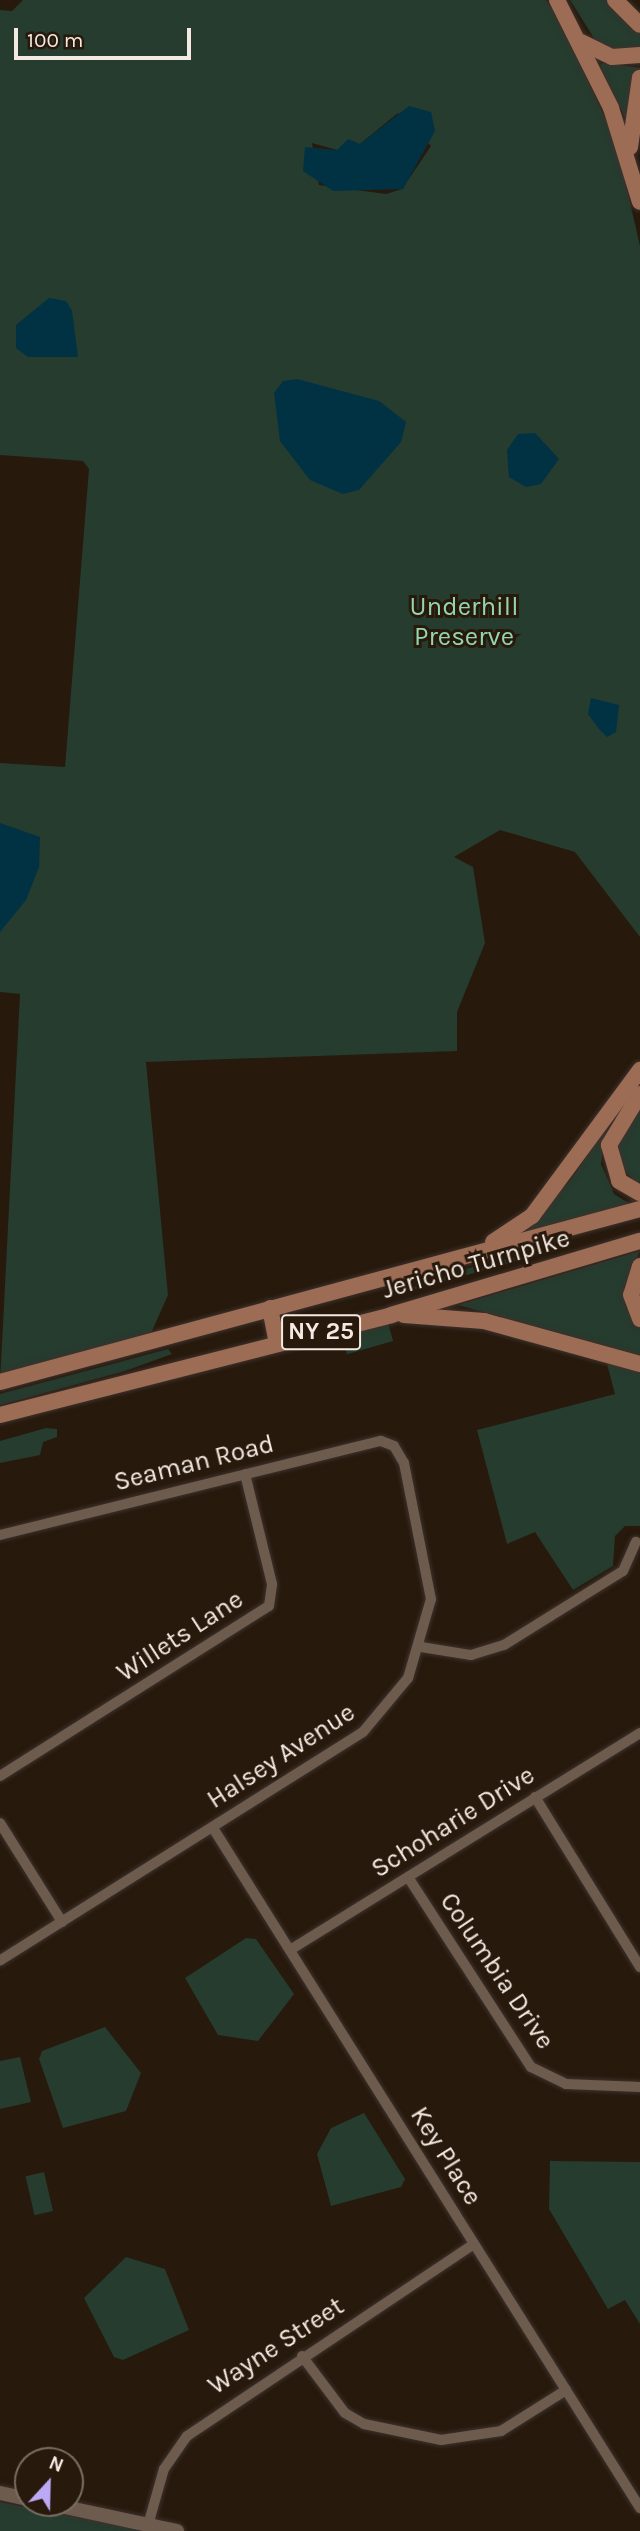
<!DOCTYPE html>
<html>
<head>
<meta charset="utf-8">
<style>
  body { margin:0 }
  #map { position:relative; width:640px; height:2531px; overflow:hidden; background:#27190c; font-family:Karla,sans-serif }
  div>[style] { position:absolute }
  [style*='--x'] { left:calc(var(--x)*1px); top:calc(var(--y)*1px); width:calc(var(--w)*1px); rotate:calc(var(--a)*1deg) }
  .green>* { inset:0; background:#253c2e; transform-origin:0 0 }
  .water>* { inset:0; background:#003244 }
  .roads { filter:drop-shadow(0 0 2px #3d322d) drop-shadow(0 0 2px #3d322d) }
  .street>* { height:10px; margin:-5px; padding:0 5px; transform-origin:5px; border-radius:5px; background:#6d5c4e }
  .secondary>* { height:14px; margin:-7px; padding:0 7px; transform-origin:7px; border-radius:7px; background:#6d5c4e }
  .primary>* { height:16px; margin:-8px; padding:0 8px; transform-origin:8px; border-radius:8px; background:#9d6c55 }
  span { translate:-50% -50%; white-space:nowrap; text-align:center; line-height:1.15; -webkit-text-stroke:6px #27190c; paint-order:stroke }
  .shield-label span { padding:2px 5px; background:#27190c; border:2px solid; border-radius:5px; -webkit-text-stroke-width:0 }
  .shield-label { font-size:24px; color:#f4eae2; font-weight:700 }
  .park-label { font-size:26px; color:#93d6ae }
  .street-label { font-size:26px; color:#f4eae2 }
  .north { position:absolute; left:14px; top:2447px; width:70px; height:70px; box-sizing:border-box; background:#27190c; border:2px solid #796d62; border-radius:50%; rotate:22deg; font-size:19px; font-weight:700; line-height:28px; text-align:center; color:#f4eae2 }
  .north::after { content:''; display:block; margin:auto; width:24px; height:32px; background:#bca9f5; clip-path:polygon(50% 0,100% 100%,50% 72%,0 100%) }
  .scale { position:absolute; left:14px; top:28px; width:177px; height:32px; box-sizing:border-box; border:4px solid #f4eae2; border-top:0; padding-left:9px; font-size:21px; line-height:24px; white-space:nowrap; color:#f4eae2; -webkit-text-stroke:5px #27190c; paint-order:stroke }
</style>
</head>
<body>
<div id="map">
  <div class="green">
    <i style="clip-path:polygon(evenodd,23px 0,546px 0,557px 15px,616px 141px,640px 246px,640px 937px,575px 852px,500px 830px,454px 857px,473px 867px,485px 943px,457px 1012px,457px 1051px,146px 1062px,168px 1295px,147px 1342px,0 1382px,20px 994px,0 992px,0 763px,65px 767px,89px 469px,83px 461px,0 455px,0 10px,12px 11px,23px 0,398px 113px,431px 146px,402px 189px,386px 194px,319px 185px,312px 143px,337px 150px,360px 144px,398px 113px)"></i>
    <i style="clip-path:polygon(570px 0,606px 0,640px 34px,640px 52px,629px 55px,597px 43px)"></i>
    <i style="clip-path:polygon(603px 63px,640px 68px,627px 121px,600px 66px)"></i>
    <i style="clip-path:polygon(640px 1106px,640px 1181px,638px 1184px,618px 1164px,617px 1147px)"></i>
    <i style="clip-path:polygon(606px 1127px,601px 1164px,614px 1194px,630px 1204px,518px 1235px,570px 1181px)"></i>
    <i style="clip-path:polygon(559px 1246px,569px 1247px,383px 1298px,469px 1268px)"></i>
    <i style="clip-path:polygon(640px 1251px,624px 1287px,625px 1305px,640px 1329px,640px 1355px,458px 1305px)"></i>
    <i style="left:386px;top:1316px;width:26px;height:48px;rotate:74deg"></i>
    <i style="clip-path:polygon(168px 1349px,172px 1354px,125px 1371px,0 1405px,0 1394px)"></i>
    <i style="clip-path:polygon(606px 1360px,640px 1369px,640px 1526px,625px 1526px,615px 1536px,613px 1566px,573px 1590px,535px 1532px,507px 1544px,477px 1430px,615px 1394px)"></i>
    <i style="clip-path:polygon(46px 1428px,57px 1429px,57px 1437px,43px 1442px,40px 1455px,0 1463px,0 1441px)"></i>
    <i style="clip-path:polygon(246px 1938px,256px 1939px,294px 1994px,258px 2041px,218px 2035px,185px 1978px)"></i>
    <i style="clip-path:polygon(105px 2027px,141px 2073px,126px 2111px,63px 2128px,39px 2059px,42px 2051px)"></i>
    <i style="clip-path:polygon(20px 2057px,31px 2102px,0 2109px,0 2061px)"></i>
    <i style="clip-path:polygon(364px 2113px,405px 2179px,401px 2187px,331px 2206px,317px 2154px,331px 2128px)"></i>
    <i style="clip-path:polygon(550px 2161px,640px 2162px,640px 2324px,625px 2300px,608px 2309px,549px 2209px)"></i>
    <i style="left:44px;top:2172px;width:40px;height:19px;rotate:77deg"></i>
    <i style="clip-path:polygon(126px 2257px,165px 2269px,189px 2330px,123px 2360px,114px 2357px,84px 2298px)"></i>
    <i style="clip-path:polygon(0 2502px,146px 2531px,0 2531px)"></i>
  </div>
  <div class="water">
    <i style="clip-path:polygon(409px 106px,431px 112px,435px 131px,403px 189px,333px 191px,303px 171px,305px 147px,337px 150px,348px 139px,360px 144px)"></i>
    <i style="clip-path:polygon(49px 298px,66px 301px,72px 311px,78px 357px,28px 357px,16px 348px,16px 325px)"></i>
    <i style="clip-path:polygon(297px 379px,379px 401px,406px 422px,401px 442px,359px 490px,343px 494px,310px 480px,280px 441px,274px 393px,283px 381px)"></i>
    <i style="clip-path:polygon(535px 433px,559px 459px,541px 484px,526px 487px,509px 477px,507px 450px,518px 434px)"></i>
    <i style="clip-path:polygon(591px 698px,619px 705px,616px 732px,607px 737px,599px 729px,588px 714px)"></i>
    <i style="clip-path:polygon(0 823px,40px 837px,39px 867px,26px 900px,0 932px)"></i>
  </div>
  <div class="roads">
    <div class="street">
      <i style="--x:0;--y:1535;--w:392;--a:-13.9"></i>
      <i style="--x:381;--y:1441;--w:14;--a:21"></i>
      <i style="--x:394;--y:1446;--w:20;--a:60"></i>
      <i style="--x:404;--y:1463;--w:139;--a:78.8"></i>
      <i style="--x:431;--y:1599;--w:82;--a:106.2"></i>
      <i style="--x:408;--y:1678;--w:70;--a:129.8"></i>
      <i style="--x:363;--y:1732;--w:429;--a:147.8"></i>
      <i style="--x:421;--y:1647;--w:51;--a:9.1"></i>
      <i style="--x:471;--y:1655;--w:34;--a:-17"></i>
      <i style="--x:504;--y:1645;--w:140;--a:-31.9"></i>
      <i style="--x:623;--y:1571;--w:32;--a:-66"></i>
      <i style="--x:0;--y:1776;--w:318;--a:-32.3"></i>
      <i style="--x:269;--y:1606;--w:22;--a:-82"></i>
      <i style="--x:272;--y:1584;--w:113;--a:-103.8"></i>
      <i style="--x:535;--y:1797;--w:200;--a:58.3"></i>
      <i style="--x:0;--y:1823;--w:117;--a:57.9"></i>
      <i style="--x:213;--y:1828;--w:803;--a:57.87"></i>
      <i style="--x:408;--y:1877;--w:226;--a:57.1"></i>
      <i style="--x:531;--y:2067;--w:39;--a:26"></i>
      <i style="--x:566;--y:2084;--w:74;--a:2.3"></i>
      <i style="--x:290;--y:1950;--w:412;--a:-31.8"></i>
      <i style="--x:302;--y:2356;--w:71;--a:53"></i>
      <i style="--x:345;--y:2413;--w:22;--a:30"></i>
      <i style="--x:364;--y:2424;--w:79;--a:11.7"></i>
      <i style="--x:441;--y:2440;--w:61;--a:-8.5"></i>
      <i style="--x:501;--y:2431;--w:77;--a:-32.2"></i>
      <i style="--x:148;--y:2525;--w:58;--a:-74.1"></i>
      <i style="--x:164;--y:2469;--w:40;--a:-55.1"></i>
      <i style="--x:187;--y:2436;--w:345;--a:-33.8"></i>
    </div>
    <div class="secondary">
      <i style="--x:0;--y:2493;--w:29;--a:12"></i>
      <i style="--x:46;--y:2503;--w:134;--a:12.1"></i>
    </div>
    <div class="primary">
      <i style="--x:557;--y:0;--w:121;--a:63.4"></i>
      <i style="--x:611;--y:108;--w:98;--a:72.9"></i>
      <i style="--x:615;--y:0;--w:35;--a:45"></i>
      <i style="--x:581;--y:42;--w:34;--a:26"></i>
      <i style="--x:612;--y:57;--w:28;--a:-4"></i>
      <i style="--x:630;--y:147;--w:70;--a:-81.8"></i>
      <i style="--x:640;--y:1094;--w:60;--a:121.3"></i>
      <i style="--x:609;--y:1145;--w:37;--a:74"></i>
      <i style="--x:619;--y:1181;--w:24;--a:30"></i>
      <i style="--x:493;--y:1242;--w:47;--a:-33.7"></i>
      <i style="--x:532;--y:1216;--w:182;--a:-53.5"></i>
      <i style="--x:640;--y:1266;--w:30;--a:107"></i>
      <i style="--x:631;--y:1295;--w:26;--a:69"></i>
      <i style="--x:270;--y:1308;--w:36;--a:79"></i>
      <i style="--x:404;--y:1315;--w:80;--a:4.3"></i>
      <i style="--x:484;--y:1321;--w:162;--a:15.4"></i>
      <i style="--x:0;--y:1382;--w:663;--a:-15.13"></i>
      <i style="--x:0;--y:1415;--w:404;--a:-14.3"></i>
      <i style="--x:391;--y:1315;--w:260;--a:-16.6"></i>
    </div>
  </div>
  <div class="shield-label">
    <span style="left:321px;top:1332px">NY 25</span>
  </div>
  <div class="park-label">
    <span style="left:464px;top:622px">Underhill<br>Preserve</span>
  </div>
  <div class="street-label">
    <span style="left:476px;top:1264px;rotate:-16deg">Jericho Turnpike</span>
    <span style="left:194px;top:1463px;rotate:-14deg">Seaman Road</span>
    <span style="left:180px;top:1636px;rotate:-33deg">Willets Lane</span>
    <span style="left:281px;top:1756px;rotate:-33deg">Halsey Avenue</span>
    <span style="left:453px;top:1822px;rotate:-32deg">Schoharie Drive</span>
    <span style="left:497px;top:1971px;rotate:56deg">Columbia Drive</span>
    <span style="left:446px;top:2156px;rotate:58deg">Key Place</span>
    <span style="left:276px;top:2346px;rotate:-33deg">Wayne Street</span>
  </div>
  <div class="north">N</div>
  <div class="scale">100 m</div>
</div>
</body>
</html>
